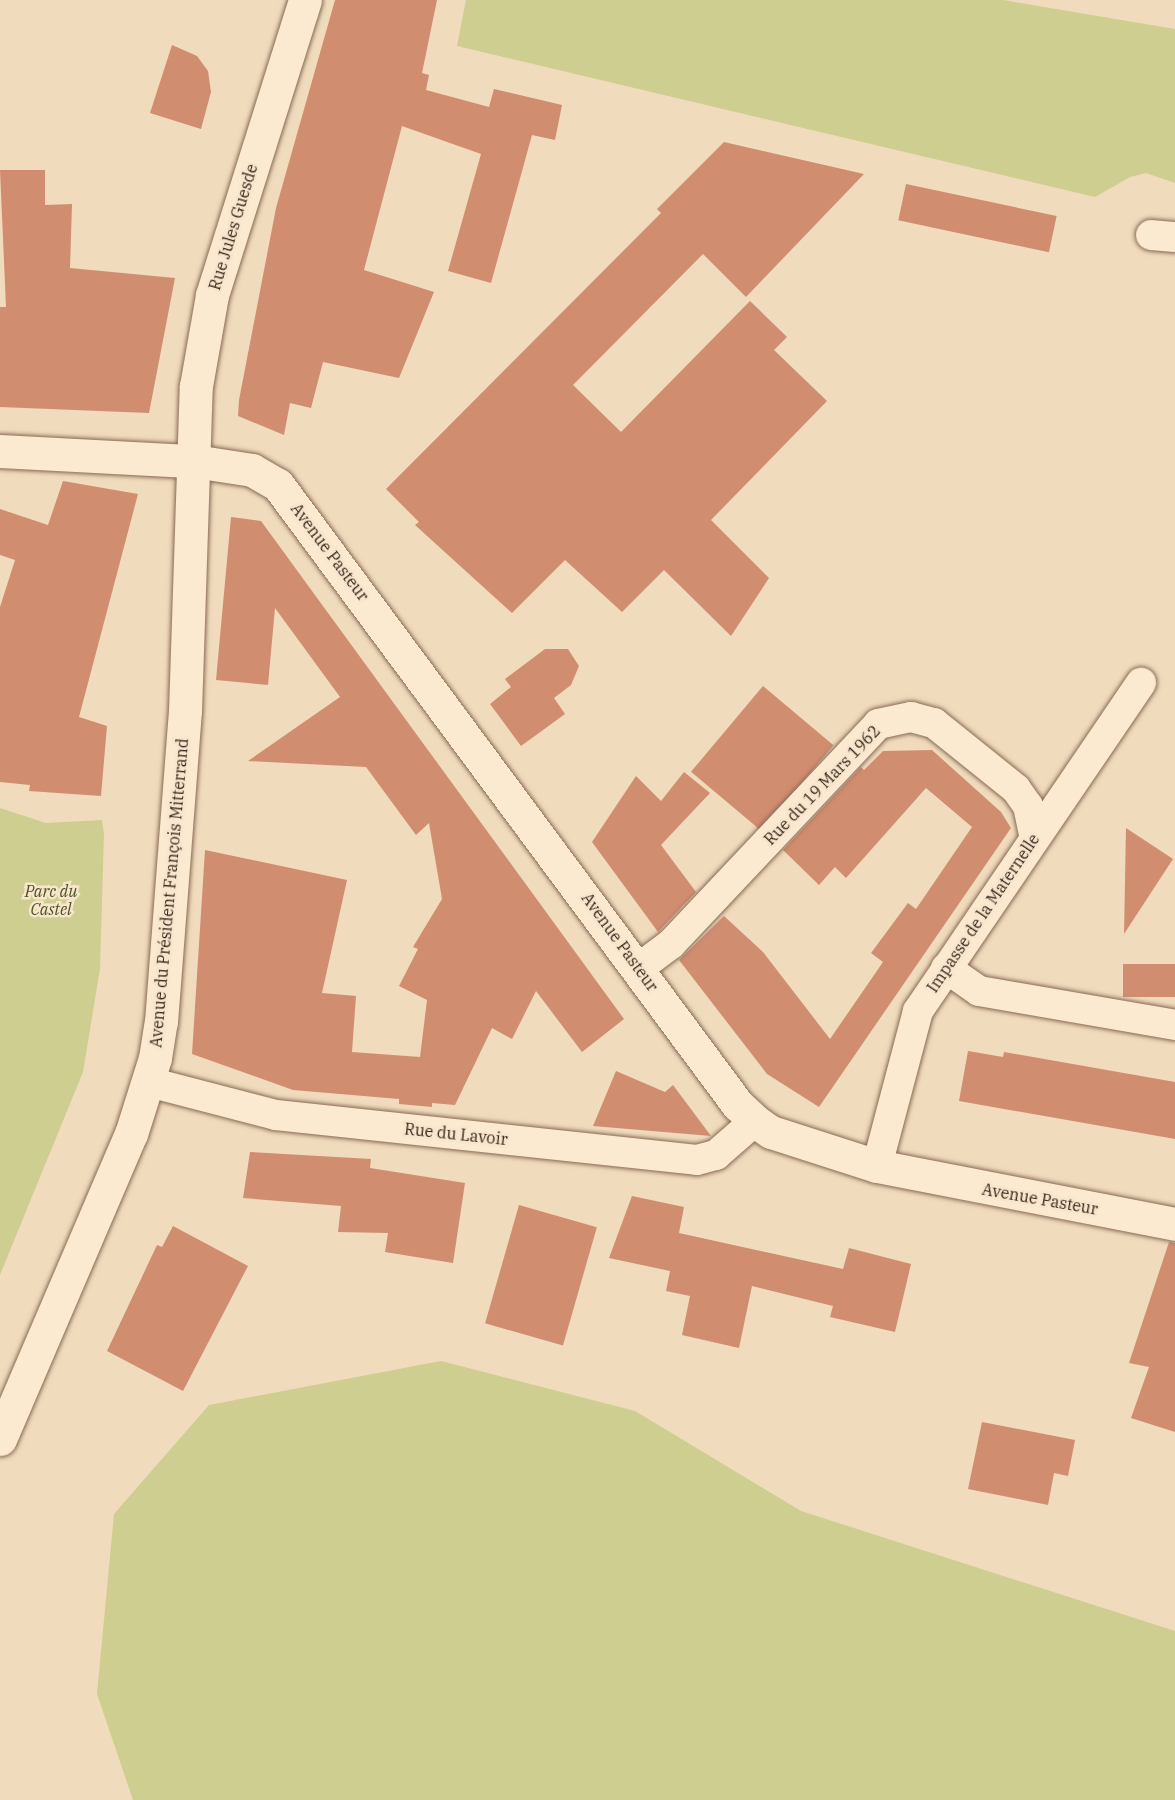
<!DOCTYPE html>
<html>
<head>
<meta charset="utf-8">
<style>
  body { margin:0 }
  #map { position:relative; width:1175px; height:1800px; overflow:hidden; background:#f0dbbc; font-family:"IBM Plex Serif",serif }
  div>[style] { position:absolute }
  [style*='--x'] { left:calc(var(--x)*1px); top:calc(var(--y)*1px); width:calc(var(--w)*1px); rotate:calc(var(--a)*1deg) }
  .green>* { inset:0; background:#cece90 }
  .building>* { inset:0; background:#d18d70; transform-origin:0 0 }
  .roads { filter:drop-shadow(0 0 2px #886a55) drop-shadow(0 0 2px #886a55) }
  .street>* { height:30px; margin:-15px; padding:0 15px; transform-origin:15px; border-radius:15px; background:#fbe9d0 }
  .secondary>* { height:33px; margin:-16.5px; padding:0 16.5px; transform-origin:16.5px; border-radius:16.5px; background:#fbe9d0 }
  span { translate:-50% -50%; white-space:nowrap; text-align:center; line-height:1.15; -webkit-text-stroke:5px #f7e6cc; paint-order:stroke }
  .street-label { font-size:16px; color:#37251b }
  .park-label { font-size:16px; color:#4d5420; font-style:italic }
</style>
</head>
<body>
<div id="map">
  <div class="green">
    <i style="clip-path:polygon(466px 0,1003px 0,1175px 29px,1175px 183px,1146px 173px,1130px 177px,1095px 197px,457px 46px)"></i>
    <i style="clip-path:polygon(0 808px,46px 823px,102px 820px,104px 834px,100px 969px,83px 1072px,0 1275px)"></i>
    <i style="clip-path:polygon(441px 1361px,635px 1411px,801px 1511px,1175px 1631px,1175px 1800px,133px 1800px,97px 1694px,114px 1514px,209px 1405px)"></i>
  </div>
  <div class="building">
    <i style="clip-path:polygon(335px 0,437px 0,422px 73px,429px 75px,426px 90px,489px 107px,494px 89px,562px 105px,555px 140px,532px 135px,491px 283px,448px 271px,481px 154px,402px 126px,364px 270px,434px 292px,399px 378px,323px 362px,311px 408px,290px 403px,284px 435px,238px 416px,239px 400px,276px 208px)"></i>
    <i style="clip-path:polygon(172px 45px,197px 56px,208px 71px,211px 92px,201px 129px,150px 113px)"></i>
    <i style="clip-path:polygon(724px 142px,864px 174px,746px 297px,703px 254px,573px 385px,621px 432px,750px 301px,787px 337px,774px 350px,827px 401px,711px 520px,769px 578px,731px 636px,664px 570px,622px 612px,565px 560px,512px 613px,415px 525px,419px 522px,386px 489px,661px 213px,657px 209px)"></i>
    <i style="clip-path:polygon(0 170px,45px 170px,45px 205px,72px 204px,70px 268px,175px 278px,149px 413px,0 407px,0 307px,6px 307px)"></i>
    <i style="left:906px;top:184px;width:154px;height:37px;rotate:12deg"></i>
    <i style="clip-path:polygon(63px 481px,138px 494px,79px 717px,107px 726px,101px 796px,29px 791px,30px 785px,0 782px,0 607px,15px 560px,0 555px,0 509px,48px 525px)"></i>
    <i style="clip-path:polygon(231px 517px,261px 521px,624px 1019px,582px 1052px,536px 991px,512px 1039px,492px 1028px,455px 1105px,432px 1103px,432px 1107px,399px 1104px,399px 1099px,293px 1090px,192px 1054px,205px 850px,347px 880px,322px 993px,356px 996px,352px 1052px,420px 1057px,427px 1000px,399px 986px,418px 949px,413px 947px,442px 899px,429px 823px,416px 835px,366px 767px,248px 761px,340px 697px,275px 608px,268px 685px,216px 680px)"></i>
    <i style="clip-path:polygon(545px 649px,568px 649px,579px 666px,571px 685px,554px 698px,565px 714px,521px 746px,490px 704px,511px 687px,505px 679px)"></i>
    <i style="left:763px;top:686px;width:92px;height:112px;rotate:40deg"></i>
    <i style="clip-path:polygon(932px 750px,1001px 812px,1011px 828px,819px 1107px,767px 1074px,679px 960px,724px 916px,763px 952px,830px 1039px,883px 962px,871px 953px,908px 903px,916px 909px,972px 827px,926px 788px,846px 878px,835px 867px,819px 885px,783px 850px,861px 767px,864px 770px,883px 751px)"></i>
    <i style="clip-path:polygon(684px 772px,710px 793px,661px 845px,696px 892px,658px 932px,592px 842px,636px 776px,661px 801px)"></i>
    <i style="clip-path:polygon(1126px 828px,1173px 859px,1124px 934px)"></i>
    <i style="left:1123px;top:964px;width:52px;height:33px"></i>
    <i style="clip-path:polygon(968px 1051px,1003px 1057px,1004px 1052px,1175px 1082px,1175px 1139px,959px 1101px)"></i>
    <i style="clip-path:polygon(616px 1071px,665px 1092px,673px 1085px,711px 1136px,593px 1126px)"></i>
    <i style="clip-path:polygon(250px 1152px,371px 1159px,370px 1168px,465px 1183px,453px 1263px,385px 1252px,388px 1233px,338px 1232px,341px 1206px,243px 1198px)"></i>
    <i style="clip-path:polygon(632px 1196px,684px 1207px,679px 1233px,843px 1269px,849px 1248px,911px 1264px,895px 1332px,830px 1317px,833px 1306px,752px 1286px,739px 1348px,682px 1335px,690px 1296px,666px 1291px,670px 1271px,609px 1258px)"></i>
    <i style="left:519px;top:1205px;width:81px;height:123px;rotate:16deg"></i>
    <i style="clip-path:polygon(173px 1226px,248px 1266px,183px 1391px,107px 1351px,157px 1245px,162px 1247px)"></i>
    <i style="clip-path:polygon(1169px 1242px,1175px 1243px,1175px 1432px,1131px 1418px,1149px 1367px,1129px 1363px)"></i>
    <i style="clip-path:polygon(982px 1422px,1075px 1440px,1068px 1476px,1054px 1473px,1048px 1505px,968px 1489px)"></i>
  </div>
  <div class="roads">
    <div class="street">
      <i style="--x:1151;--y:235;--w:24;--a:5"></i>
      <i style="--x:639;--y:968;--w:40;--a:-37"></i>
      <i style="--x:671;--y:944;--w:302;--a:-46.7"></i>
      <i style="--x:878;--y:724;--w:34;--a:-12"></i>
      <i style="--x:911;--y:717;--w:24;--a:15"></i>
      <i style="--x:934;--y:723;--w:105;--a:38.8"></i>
      <i style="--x:1016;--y:789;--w:21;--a:55"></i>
      <i style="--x:1028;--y:806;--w:30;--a:78"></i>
      <i style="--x:946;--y:968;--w:40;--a:34.9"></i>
      <i style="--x:979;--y:991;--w:199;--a:9.8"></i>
      <i style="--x:149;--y:1082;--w:131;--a:14.6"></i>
      <i style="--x:276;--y:1115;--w:423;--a:6.1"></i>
      <i style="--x:697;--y:1160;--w:20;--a:-15"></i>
      <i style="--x:716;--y:1155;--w:52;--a:-41.1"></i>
      <i style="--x:877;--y:1166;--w:160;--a:-75.2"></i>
      <i style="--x:918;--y:1011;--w:397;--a:-55.8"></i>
    </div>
    <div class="secondary">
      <i style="--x:0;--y:451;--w:194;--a:3"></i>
      <i style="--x:194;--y:461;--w:59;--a:8.8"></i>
      <i style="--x:252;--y:470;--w:30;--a:30"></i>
      <i style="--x:278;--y:485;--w:771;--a:53.44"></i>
      <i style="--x:737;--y:1104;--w:25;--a:43"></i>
      <i style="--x:755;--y:1121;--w:19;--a:35"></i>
      <i style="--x:771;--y:1132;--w:111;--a:17.8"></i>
      <i style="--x:877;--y:1166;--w:304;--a:11"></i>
      <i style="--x:0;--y:1439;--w:332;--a:-66.8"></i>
      <i style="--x:131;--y:1134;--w:80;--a:-72.5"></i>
      <i style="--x:155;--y:1058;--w:36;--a:-81"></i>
      <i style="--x:161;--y:1022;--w:312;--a:-85.6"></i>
      <i style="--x:185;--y:711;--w:325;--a:-88.1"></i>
      <i style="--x:196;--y:386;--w:92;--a:-80"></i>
      <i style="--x:212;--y:295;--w:309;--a:-72.5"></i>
    </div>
  </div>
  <div class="street-label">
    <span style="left:233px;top:227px;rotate:-73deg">Rue Jules Guesde</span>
    <span style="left:330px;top:552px;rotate:53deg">Avenue Pasteur</span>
    <span style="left:822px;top:785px;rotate:-46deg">Rue du 19 Mars 1962</span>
    <span style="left:169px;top:893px;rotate:-85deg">Avenue du Président François Mitterrand</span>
    <span style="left:983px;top:913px;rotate:-56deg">Impasse de la Maternelle</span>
    <span style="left:620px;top:942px;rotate:54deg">Avenue Pasteur</span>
    <span style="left:456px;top:1134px;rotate:6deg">Rue du Lavoir</span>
    <span style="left:1040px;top:1199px;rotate:10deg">Avenue Pasteur</span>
  </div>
  <div class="park-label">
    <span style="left:51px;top:900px">Parc du<br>Castel</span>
  </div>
</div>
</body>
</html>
